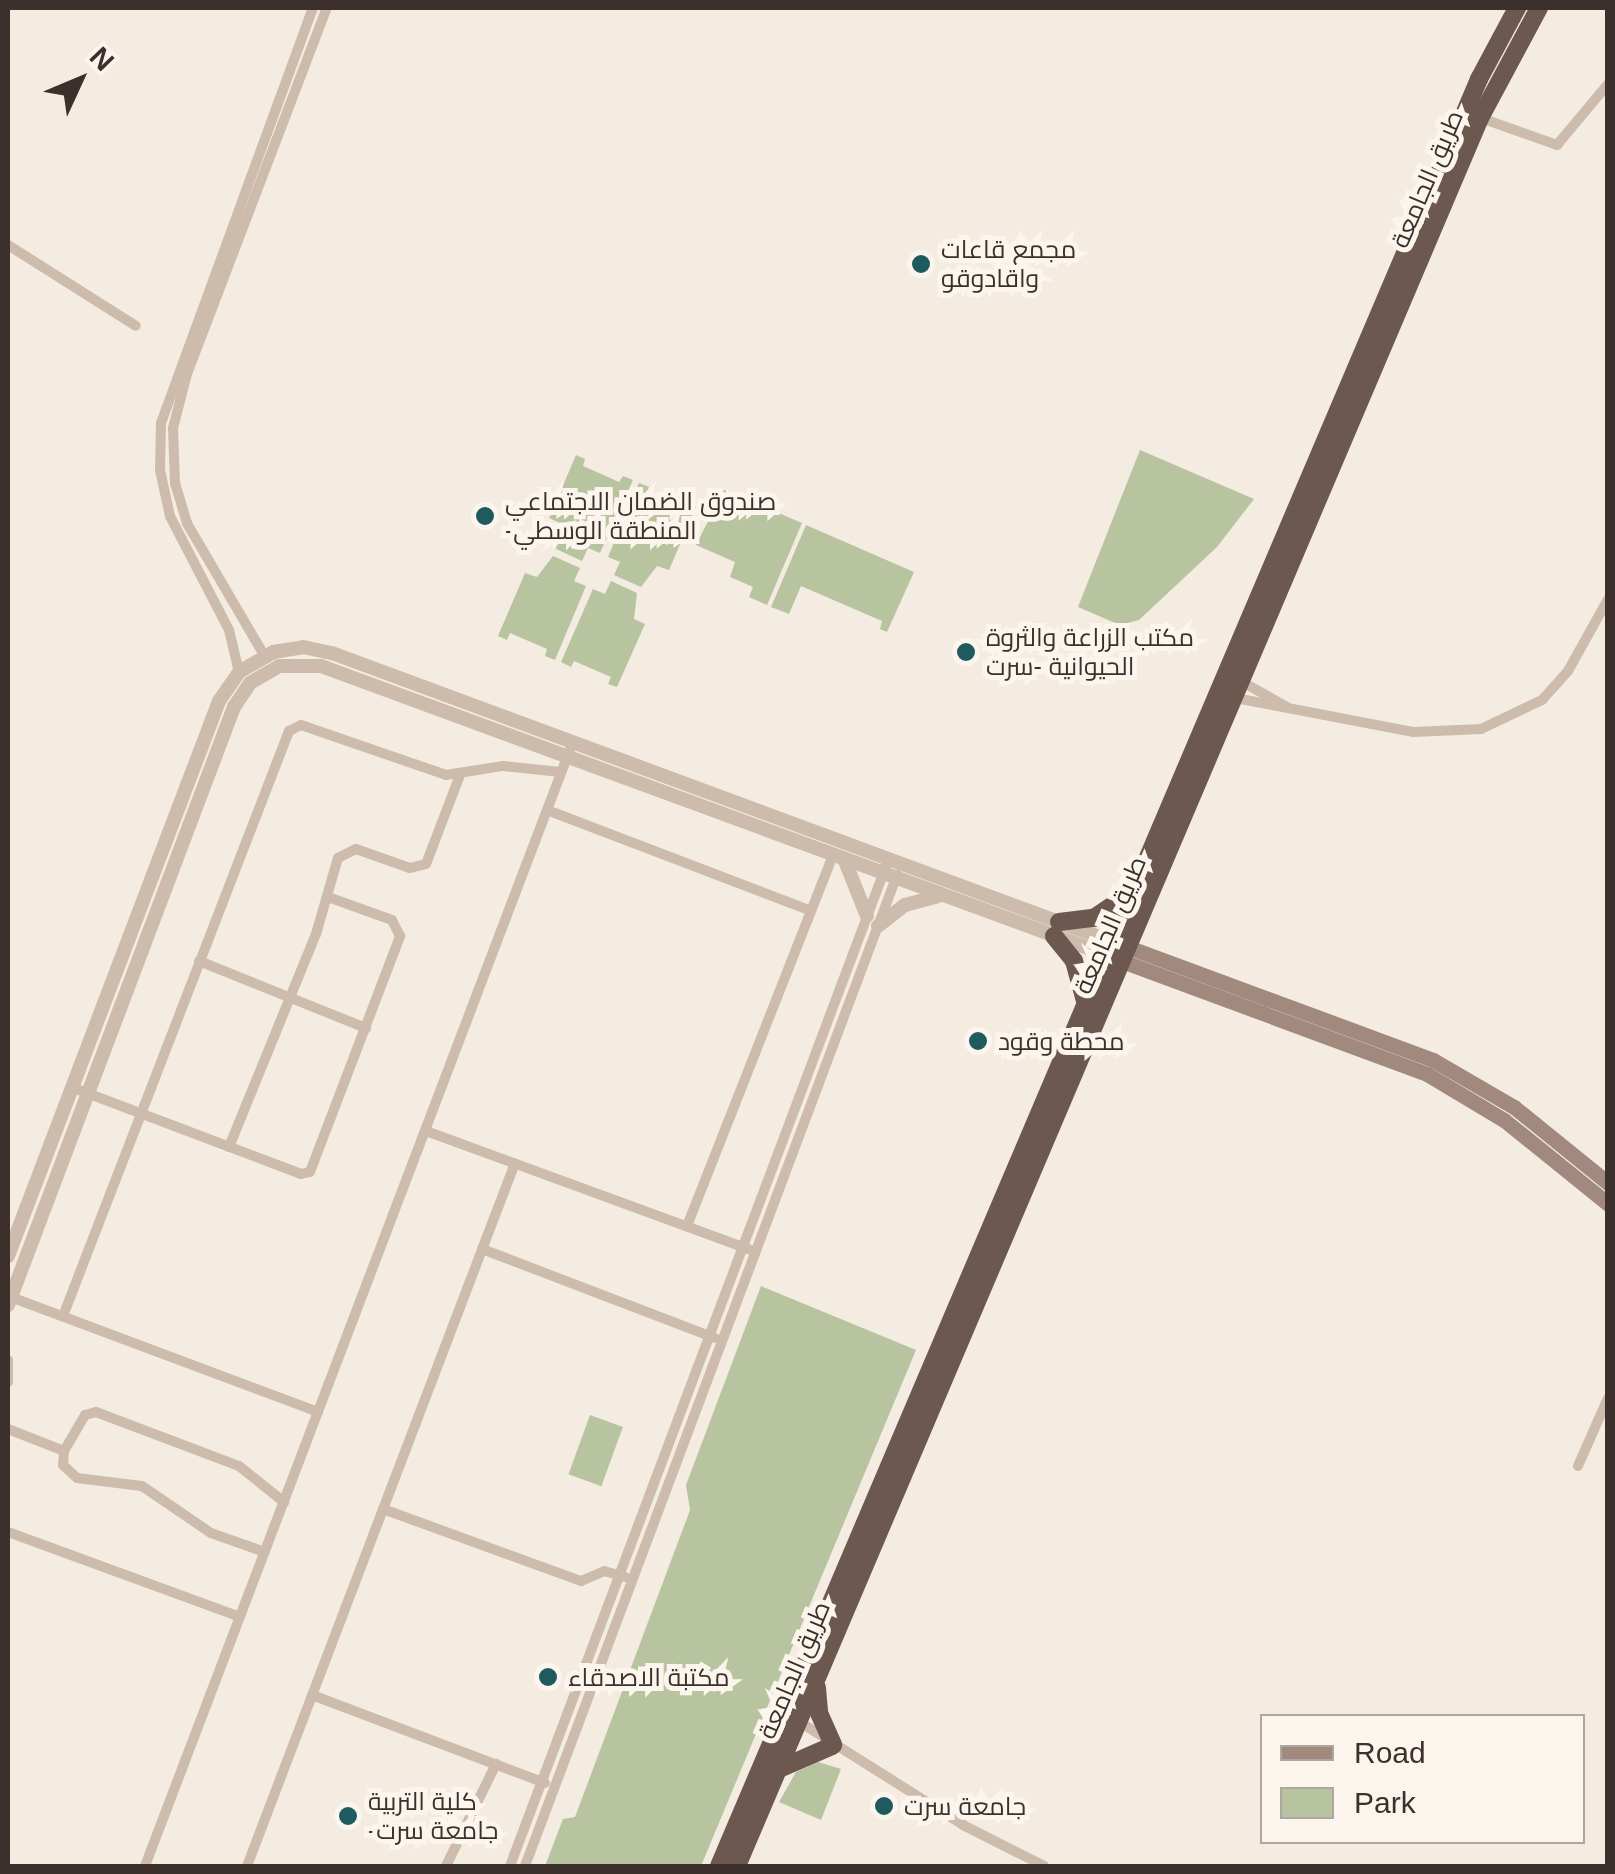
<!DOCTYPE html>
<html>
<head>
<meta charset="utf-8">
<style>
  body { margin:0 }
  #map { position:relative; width:1615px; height:1874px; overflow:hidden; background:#f4ebe1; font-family:Helvetica,Cairo,sans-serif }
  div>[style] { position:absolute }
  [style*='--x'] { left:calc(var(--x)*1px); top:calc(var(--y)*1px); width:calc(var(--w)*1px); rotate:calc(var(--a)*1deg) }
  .green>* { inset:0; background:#b8c4a0; transform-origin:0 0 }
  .minor>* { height:10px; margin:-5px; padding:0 5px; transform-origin:5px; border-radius:5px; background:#cdbbac }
  .tertiary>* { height:14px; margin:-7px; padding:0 7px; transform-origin:7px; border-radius:7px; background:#cdbbac }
  .secondary>* { height:15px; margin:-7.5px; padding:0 7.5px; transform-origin:7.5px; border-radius:7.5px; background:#a18a7d }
  .trunk>* { height:18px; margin:-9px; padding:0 9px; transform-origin:9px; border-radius:9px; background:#6c584f }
  .dots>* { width:28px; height:28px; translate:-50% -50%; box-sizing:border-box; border:5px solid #fbf5ee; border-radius:50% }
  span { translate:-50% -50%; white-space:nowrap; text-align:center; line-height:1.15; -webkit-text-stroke:10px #fbf5ee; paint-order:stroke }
  .street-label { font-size:25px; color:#3b302b }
  .poi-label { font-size:25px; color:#3b302b }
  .left { translate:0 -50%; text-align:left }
  .frame { position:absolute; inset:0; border:10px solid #3b302b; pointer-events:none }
  .legend { position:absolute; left:1260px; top:1714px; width:325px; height:130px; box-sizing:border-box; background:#fbf5ee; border:2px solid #aea6a0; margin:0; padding:12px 18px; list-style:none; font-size:30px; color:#3b302b }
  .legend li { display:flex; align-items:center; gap:20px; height:50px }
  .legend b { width:50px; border:2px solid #aea6a0 }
  .north { position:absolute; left:30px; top:30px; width:100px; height:100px; -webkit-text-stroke:8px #fbf5ee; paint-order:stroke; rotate:46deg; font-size:28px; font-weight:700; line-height:40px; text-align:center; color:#3b302b }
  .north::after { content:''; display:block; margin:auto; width:35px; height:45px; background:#3b302b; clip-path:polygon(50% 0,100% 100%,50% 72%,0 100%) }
</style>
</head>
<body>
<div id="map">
  <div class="green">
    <i style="clip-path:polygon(1140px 450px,1254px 499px,1217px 547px,1139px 620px,1120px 625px,1078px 607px)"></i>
    <i style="clip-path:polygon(576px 455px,585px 459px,583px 466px,619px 482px,623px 476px,633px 480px,600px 553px,588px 548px,582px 561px,556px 549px,560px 523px,549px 518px)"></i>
    <i style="clip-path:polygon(639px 483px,649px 487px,647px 494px,684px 510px,687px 503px,696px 507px,669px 570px,657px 566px,641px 587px,614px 575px,620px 562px,608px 557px)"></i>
    <i style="clip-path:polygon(724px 490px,802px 523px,767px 605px,749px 597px,753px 587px,730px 577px,735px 562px,696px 545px)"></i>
    <i style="clip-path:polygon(806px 525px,914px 572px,887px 632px,880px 629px,882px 621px,801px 586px,789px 614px,771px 607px)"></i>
    <i style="clip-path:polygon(553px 556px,580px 568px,574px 581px,586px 586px,555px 660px,545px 656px,547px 649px,510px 633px,507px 640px,498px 636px,525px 573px,537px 577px)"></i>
    <i style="clip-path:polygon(611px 581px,637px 593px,634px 619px,645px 624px,617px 687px,608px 684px,611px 677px,574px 661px,571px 667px,561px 662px,593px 589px,605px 594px)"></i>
    <i style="clip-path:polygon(761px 1286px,916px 1350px,701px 1866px,545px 1866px,563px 1819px,575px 1817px,690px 1510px,686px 1485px)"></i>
    <i style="left:590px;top:1415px;width:35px;height:63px;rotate:20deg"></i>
    <i style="clip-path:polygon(818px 1762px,841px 1769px,821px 1820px,779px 1802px,796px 1772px)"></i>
  </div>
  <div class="minor">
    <i style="--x:1478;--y:117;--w:84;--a:19.5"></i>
    <i style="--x:1557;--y:145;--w:80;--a:-50.1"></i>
    <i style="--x:8;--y:245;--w:151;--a:32.3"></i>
    <i style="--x:264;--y:655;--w:153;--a:-120.3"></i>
    <i style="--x:187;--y:523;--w:42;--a:-106.7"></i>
    <i style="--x:175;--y:483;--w:55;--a:-92.1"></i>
    <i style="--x:173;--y:428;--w:56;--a:-75.5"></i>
    <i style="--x:187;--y:374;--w:392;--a:-69.1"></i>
    <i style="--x:239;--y:672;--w:43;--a:-103.4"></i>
    <i style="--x:229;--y:630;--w:128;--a:-117.4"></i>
    <i style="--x:170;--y:516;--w:47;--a:-102.3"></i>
    <i style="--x:160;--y:470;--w:47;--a:-88.8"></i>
    <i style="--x:161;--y:423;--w:442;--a:-69.9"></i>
    <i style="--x:1237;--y:679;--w:57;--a:29.2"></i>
    <i style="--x:1230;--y:697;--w:186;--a:10.8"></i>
    <i style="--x:1413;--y:732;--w:68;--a:-2.5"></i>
    <i style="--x:1481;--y:729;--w:68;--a:-25.4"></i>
    <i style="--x:1542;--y:700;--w:39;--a:-48"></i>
    <i style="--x:1568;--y:671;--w:82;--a:-60.9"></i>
    <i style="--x:547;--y:810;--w:280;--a:20.9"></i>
    <i style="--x:199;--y:961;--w:180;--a:21.9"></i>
    <i style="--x:71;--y:1087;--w:246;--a:20.7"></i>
    <i style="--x:301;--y:1174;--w:9;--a:-13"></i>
    <i style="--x:310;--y:1172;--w:253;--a:-69.1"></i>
    <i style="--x:400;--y:936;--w:18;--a:-117"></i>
    <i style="--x:392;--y:920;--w:68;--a:-160.2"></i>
    <i style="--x:426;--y:1131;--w:344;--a:20.1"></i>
    <i style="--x:229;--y:1147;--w:230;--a:-67.8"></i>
    <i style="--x:316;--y:934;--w:79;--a:-73.9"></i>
    <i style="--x:338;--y:858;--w:20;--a:-27"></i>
    <i style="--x:356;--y:849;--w:57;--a:19.4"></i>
    <i style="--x:410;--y:868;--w:16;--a:-14"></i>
    <i style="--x:426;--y:864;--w:95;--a:-69.1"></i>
    <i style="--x:687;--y:1226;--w:398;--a:-68.5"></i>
    <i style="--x:482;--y:1249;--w:249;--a:20.9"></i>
    <i style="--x:8;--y:1296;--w:331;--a:20.5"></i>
    <i style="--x:63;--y:1316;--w:627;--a:-68.88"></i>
    <i style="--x:289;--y:731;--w:13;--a:-27"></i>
    <i style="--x:301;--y:725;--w:153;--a:19"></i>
    <i style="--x:446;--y:775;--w:58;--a:-9"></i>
    <i style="--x:503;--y:766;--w:58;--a:5.9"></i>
    <i style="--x:8;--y:1360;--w:22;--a:90"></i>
    <i style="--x:8;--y:1429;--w:60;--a:21.4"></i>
    <i style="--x:64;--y:1451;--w:14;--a:94"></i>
    <i style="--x:63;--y:1465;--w:19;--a:43"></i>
    <i style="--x:77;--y:1478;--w:65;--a:7"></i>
    <i style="--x:142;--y:1486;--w:83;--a:34.3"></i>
    <i style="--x:211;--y:1533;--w:57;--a:19.4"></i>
    <i style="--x:64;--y:1451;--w:42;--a:-59.7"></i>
    <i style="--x:85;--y:1415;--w:11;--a:-15"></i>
    <i style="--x:96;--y:1412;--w:153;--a:20.7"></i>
    <i style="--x:239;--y:1466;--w:58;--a:38.7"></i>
    <i style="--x:1578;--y:1466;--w:74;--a:-66.2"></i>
    <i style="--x:383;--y:1509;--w:211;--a:20"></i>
    <i style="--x:581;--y:1581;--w:25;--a:-23"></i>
    <i style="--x:604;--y:1571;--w:22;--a:16"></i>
    <i style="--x:8;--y:1532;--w:247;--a:20.1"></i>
    <i style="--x:312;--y:1695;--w:249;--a:20.7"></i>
    <i style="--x:795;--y:1719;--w:199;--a:32.2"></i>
    <i style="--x:963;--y:1825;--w:91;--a:26.8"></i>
    <i style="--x:145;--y:1866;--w:1201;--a:-69.16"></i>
    <i style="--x:247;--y:1866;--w:752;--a:-69.13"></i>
    <i style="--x:446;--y:1866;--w:114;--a:-63.9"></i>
    <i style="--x:510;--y:1866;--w:1074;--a:-69.39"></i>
    <i style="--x:525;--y:1866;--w:1059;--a:-69.42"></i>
  </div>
  <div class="tertiary">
    <i style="--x:845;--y:861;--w:59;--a:68.2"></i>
    <i style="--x:878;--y:926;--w:34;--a:-38"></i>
    <i style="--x:905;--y:905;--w:34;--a:-15"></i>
    <i style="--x:8;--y:1256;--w:594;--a:-69.18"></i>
    <i style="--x:219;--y:701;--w:35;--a:-55"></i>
    <i style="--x:239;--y:672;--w:39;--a:-30"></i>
    <i style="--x:273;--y:652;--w:30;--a:-9"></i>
    <i style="--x:303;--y:647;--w:30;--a:12"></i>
    <i style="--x:332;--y:653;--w:833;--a:20.31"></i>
    <i style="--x:8;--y:1305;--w:639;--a:-69.3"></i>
    <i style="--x:234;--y:707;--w:29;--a:-56"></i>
    <i style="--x:250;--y:683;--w:34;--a:-30"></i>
    <i style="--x:279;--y:666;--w:42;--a:0"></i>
    <i style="--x:321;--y:666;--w:837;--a:20.19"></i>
  </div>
  <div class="secondary">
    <i style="--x:1117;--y:943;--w:337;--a:20.3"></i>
    <i style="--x:1433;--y:1060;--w:94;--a:30.1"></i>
    <i style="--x:1514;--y:1107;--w:121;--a:39"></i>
    <i style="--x:1111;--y:957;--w:337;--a:20.3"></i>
    <i style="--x:1427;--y:1074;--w:90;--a:30.9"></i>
    <i style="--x:1504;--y:1120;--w:134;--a:38.9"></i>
  </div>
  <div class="trunk">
    <i style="--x:1059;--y:922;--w:35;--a:-7"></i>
    <i style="--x:1094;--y:918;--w:46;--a:-34.4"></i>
    <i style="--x:1054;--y:936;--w:32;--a:51"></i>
    <i style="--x:1074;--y:961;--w:41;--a:74.6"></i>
    <i style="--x:817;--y:1688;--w:25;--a:85"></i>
    <i style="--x:819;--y:1713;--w:35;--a:66"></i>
    <i style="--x:779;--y:1769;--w:58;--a:-23.5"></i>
    <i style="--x:719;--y:1866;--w:1942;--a:-66.96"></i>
    <i style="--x:1479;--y:79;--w:81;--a:-61.8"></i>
    <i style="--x:737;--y:1866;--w:1899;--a:-66.97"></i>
    <i style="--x:1480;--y:118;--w:125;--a:-61.8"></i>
  </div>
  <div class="dots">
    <i style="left:921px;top:264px;background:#1f5a5e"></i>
    <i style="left:485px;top:516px;background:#1f5a5e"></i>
    <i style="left:966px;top:652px;background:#1f5a5e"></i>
    <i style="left:978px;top:1041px;background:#1f5a5e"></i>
    <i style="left:548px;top:1677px;background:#1f5a5e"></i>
    <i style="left:884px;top:1806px;background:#1f5a5e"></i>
    <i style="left:348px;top:1816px;background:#1f5a5e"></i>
  </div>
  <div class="street-label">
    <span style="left:1427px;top:179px;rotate:-67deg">طريق الجامعة</span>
    <span style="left:1110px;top:925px;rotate:-67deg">طريق الجامعة</span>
    <span style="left:794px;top:1670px;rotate:-67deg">طريق الجامعة</span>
  </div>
  <div class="poi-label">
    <span class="left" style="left:941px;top:264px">مجمع قاعات<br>واقادوقو</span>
    <span class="left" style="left:505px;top:516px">صندوق الضمان الاجتماعي<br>-المنطقة الوسطي</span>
    <span class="left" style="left:986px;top:652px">مكتب الزراعة والثروة<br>الحيوانية -سرت</span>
    <span class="left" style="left:998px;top:1041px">محطة وقود</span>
    <span class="left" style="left:568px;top:1677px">مكتبة الاصدقاء</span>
    <span class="left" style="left:368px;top:1816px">كلية التربية<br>-جامعة سرت</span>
    <span class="left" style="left:904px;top:1806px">جامعة سرت</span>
  </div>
  <div class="frame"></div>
  <ul class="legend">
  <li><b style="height:12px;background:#a18a7d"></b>Road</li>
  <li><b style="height:28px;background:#b8c4a0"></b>Park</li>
  </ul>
  <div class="north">N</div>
</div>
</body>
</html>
